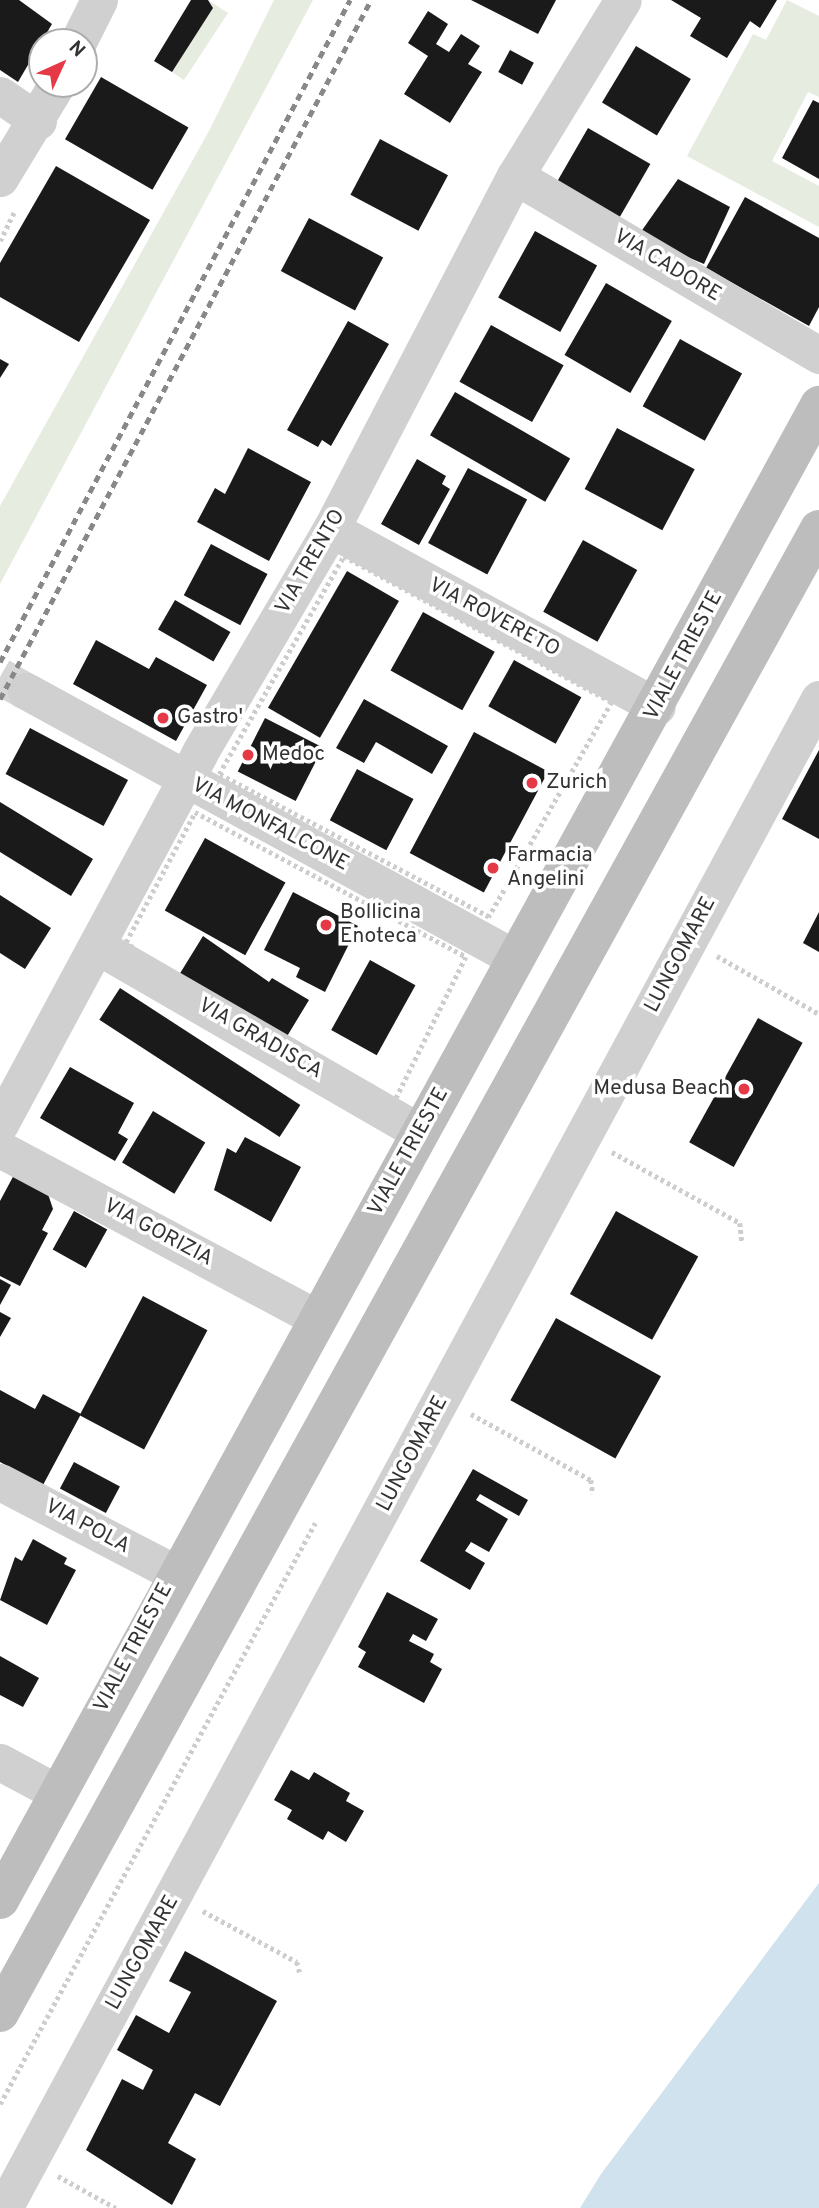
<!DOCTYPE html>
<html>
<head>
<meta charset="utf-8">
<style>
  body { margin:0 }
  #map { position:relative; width:819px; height:2208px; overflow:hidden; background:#fff; font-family:Overpass,sans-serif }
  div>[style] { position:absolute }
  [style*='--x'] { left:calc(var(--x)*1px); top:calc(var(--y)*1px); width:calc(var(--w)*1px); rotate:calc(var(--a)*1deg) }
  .green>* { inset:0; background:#e6ecdf }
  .water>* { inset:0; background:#cfe2ee }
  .building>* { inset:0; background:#1a1a1a; transform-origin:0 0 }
  .street-tunnel>* { height:37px; margin-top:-18.5px; transform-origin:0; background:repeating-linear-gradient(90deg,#d6d6d6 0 37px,transparent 0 55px) }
  .path>* { height:4.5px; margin-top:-2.25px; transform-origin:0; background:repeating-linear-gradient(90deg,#cdcdcd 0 3.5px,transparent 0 7px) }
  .street>* { height:37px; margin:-18.5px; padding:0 18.5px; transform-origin:18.5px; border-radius:18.5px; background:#d0d0d0 }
  .secondary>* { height:38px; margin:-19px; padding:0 19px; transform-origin:19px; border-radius:19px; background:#bdbdbd }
  .rail>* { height:5px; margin-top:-2.5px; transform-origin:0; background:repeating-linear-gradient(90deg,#888 0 7px,transparent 0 12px) }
  .dots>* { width:19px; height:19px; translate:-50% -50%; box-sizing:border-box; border:4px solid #fff; border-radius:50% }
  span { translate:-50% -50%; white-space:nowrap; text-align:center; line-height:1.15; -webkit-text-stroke:7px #fff; paint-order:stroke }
  .street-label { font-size:21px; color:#333 }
  .poi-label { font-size:21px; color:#333 }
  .left { translate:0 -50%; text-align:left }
  .right { translate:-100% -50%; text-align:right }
  .north { position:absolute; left:28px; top:28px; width:70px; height:70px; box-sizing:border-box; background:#fff; border:2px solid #adadad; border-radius:50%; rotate:45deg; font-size:19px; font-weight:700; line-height:28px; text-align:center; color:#333 }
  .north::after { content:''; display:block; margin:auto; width:24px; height:32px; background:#e63946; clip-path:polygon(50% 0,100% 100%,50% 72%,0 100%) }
</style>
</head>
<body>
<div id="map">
  <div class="green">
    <i style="clip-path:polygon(208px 0,228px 13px,184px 80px,172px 72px,213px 8px)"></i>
    <i style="clip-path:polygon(274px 0,313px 0,0 584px,0 506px,210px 129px)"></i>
    <i style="clip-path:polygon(787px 0,819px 16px,819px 97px,808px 92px,772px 161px,819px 186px,819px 227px,687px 156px,753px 34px,766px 40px)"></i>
  </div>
  <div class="water">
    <i style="clip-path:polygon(819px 1883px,819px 2208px,580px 2208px,601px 2174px)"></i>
  </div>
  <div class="building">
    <i style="clip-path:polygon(0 0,19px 0,52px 24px,18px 82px,0 70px)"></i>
    <i style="clip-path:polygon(191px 0,208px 0,213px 8px,172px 72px,154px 61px)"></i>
    <i style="clip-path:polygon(471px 0,556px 0,538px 34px)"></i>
    <i style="clip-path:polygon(671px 0,777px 0,760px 28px,750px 21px,727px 58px,690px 36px,701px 18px)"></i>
    <i style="clip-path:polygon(428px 11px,448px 24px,436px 44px,449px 52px,461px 34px,480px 46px,468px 64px,482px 72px,450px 123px,404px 94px,428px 56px,408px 43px)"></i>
    <i style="left:636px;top:46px;width:64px;height:66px;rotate:31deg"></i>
    <i style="left:510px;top:50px;width:27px;height:25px;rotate:28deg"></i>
    <i style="left:101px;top:77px;width:101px;height:72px;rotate:30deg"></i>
    <i style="clip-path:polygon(813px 100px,819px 103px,819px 179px,782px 158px)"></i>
    <i style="left:588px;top:128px;width:72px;height:64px;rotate:30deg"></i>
    <i style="left:380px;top:139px;width:77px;height:63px;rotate:28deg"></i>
    <i style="clip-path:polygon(56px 166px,150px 220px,79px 342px,0 297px,0 263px)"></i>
    <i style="clip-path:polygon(678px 179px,730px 207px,704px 264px,638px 236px)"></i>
    <i style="clip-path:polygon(745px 197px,819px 238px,819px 307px,809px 326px,706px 268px)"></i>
    <i style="left:309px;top:218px;width:84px;height:60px;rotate:28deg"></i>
    <i style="left:535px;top:231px;width:71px;height:76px;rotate:29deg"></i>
    <i style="left:606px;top:283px;width:76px;height:83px;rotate:30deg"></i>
    <i style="clip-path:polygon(348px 321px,389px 344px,331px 446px,322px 440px,318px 447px,287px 430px)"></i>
    <i style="left:491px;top:325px;width:83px;height:65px;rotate:29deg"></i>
    <i style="left:680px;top:339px;width:71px;height:77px;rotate:29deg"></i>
    <i style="clip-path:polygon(0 359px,9px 364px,0 378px)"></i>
    <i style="left:455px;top:392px;width:133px;height:50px;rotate:30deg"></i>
    <i style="left:617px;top:428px;width:88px;height:69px;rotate:28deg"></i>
    <i style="clip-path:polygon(248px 448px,311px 482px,269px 561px,197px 522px,215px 488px,225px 494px)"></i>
    <i style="clip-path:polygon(417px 459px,446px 476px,442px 484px,450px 489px,419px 545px,381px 524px)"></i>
    <i style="left:468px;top:468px;width:67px;height:85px;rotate:28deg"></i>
    <i style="left:583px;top:540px;width:62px;height:82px;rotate:29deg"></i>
    <i style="left:211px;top:544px;width:64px;height:58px;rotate:28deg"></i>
    <i style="left:347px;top:571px;width:60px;height:158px;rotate:30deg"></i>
    <i style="left:175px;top:600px;width:64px;height:34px;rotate:30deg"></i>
    <i style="left:423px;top:612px;width:82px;height:67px;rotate:29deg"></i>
    <i style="clip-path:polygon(96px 640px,149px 669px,156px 657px,207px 685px,176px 741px,73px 684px)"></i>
    <i style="left:514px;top:660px;width:77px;height:53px;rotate:29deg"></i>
    <i style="clip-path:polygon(364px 699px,448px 746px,432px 774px,376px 742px,364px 763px,336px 748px)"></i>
    <i style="left:265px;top:718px;width:65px;height:60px;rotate:27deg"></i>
    <i style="left:30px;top:728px;width:111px;height:52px;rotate:28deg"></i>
    <i style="left:474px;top:732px;width:84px;height:137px;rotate:28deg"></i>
    <i style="clip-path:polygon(819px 750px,819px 839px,782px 819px)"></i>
    <i style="left:357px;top:769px;width:64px;height:58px;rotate:28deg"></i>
    <i style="clip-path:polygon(0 802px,93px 859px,71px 896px,0 852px)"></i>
    <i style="left:205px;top:838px;width:92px;height:83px;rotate:29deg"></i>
    <i style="clip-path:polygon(293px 892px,358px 926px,325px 992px,296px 977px,300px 968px,264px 950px)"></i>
    <i style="clip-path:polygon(0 895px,51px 928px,25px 969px,0 953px)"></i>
    <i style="clip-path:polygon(819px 912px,819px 952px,803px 943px)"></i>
    <i style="clip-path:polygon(203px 936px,269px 982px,272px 978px,309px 1000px,286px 1038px,179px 975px)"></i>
    <i style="left:370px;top:960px;width:52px;height:80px;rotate:29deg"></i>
    <i style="left:120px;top:988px;width:215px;height:38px;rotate:33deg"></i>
    <i style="left:758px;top:1018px;width:51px;height:142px;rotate:29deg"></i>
    <i style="clip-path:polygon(70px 1067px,134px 1103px,118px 1133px,128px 1139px,115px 1161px,40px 1118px)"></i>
    <i style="left:153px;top:1111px;width:61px;height:60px;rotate:31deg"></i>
    <i style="clip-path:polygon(245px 1137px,301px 1167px,271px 1222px,214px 1190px,227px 1148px,236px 1153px)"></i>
    <i style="clip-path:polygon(15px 1173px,47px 1191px,53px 1209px,42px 1230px,48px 1233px,20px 1286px,0 1276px,0 1201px)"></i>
    <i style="left:74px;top:1211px;width:38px;height:44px;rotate:29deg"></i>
    <i style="left:616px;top:1211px;width:94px;height:95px;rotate:29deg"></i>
    <i style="clip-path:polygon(0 1279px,11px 1285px,0 1305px)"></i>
    <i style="left:143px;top:1296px;width:73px;height:135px;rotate:28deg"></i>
    <i style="clip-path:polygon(0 1312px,11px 1318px,0 1337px)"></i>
    <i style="left:556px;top:1318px;width:120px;height:94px;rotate:29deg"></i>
    <i style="clip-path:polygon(0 1390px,35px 1409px,43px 1394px,81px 1414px,43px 1485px,0 1462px)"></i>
    <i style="left:74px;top:1462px;width:52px;height:30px;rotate:28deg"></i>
    <i style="clip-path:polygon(473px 1469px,528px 1500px,519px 1516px,480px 1494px,476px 1500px,508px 1519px,489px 1552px,471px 1542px,465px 1551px,485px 1563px,470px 1590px,420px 1561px)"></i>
    <i style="clip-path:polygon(33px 1539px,67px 1558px,64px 1564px,76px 1570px,47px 1625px,0 1600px,15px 1557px,22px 1561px)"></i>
    <i style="clip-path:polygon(387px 1592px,438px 1619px,426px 1641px,413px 1634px,409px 1641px,434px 1654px,430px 1662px,442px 1669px,424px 1703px,358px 1667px,366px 1652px,358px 1647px)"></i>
    <i style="clip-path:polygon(0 1656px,39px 1678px,23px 1707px,0 1695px)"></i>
    <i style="clip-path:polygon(291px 1770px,309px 1780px,314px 1772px,350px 1793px,346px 1801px,364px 1811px,346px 1842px,328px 1831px,323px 1840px,287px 1819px,292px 1810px,274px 1800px)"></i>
    <i style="clip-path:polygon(185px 1951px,277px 2001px,220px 2106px,195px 2093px,168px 2143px,196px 2159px,172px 2205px,86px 2150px,122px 2079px,143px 2090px,153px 2070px,117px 2050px,136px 2015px,169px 2033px,191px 1992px,169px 1981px)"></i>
  </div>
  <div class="street-tunnel">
    <i style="--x:0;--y:676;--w:30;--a:30"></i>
  </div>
  <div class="path">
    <i style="--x:0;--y:241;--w:34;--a:-64"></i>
    <i style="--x:344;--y:556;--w:305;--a:28.6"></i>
    <i style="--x:612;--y:702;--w:248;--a:119.8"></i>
    <i style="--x:489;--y:917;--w:306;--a:-152.1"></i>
    <i style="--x:219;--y:774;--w:251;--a:-60.2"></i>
    <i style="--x:195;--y:812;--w:307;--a:28.1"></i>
    <i style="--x:466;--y:957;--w:165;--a:116.3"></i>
    <i style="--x:393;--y:1105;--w:262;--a:-150.3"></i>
    <i style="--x:165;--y:975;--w:51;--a:-139.8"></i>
    <i style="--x:126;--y:942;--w:147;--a:-62"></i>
    <i style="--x:717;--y:956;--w:117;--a:29.6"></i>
    <i style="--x:612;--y:1152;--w:146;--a:29"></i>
    <i style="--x:740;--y:1223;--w:18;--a:84"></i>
    <i style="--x:471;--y:1414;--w:137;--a:28.8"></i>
    <i style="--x:591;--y:1480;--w:14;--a:82"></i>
    <i style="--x:203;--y:1911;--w:107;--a:28.5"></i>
    <i style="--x:297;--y:1962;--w:11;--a:75"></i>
    <i style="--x:0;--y:2104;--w:661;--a:-61.53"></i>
    <i style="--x:58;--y:2176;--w:66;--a:28.9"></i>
  </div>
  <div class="street">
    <i style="--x:78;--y:42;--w:47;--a:-63.4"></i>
    <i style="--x:0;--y:95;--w:46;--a:34.4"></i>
    <i style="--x:515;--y:176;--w:353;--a:30.5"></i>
    <i style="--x:0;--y:178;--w:110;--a:-58.8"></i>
    <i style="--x:331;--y:529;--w:371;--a:28.6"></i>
    <i style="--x:26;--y:691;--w:557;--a:28.64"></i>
    <i style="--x:99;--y:947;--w:370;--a:30"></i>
    <i style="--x:0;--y:1124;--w:422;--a:-61.7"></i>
    <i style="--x:200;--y:752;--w:259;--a:-59.6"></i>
    <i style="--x:331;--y:529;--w:398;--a:-62.5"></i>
    <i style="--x:515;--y:176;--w:206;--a:-58.5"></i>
    <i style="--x:0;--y:1149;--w:358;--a:28.1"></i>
    <i style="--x:0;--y:1482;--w:197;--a:27.5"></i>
    <i style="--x:0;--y:1762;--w:64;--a:28.2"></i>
    <i style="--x:4;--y:2208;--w:1715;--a:-61.63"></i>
  </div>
  <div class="secondary">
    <i style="--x:0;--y:1900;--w:1705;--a:-61.28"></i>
    <i style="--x:0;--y:2013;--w:1695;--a:-61.11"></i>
  </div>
  <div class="rail">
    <i style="--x:0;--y:662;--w:749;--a:-62.13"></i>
    <i style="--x:0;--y:699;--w:791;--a:-62.04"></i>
  </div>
  <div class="dots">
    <i style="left:163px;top:718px;background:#e63946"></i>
    <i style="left:248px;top:755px;background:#e63946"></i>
    <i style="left:532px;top:783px;background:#e63946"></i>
    <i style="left:493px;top:868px;background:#e63946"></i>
    <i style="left:326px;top:925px;background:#e63946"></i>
    <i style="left:744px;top:1089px;background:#e63946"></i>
  </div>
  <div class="street-label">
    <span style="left:667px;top:266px;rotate:31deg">VIA CADORE</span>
    <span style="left:311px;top:562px;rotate:-60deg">VIA TRENTO</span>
    <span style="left:494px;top:618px;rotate:28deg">VIA ROVERETO</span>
    <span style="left:684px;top:656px;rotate:-62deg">VIALE TRIESTE</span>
    <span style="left:270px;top:825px;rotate:28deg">VIA MONFALCONE</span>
    <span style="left:681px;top:955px;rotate:-62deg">LUNGOMARE</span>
    <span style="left:260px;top:1039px;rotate:30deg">VIA GRADISCA</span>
    <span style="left:409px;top:1152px;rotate:-61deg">VIALE TRIESTE</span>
    <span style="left:158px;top:1233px;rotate:28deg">VIA GORIZIA</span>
    <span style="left:413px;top:1454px;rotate:-62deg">LUNGOMARE</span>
    <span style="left:87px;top:1527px;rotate:28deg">VIA POLA</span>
    <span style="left:134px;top:1648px;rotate:-62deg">VIALE TRIESTE</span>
    <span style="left:143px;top:1953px;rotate:-61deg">LUNGOMARE</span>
  </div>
  <div class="poi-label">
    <span class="left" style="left:177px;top:718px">Gastro'</span>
    <span class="left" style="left:262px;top:755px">Medoc</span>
    <span class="left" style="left:546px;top:783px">Zurich</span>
    <span class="left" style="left:507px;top:868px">Farmacia<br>Angelini</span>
    <span class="left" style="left:340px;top:925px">Bollicina<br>Enoteca</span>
    <span class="right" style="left:730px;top:1089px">Medusa Beach</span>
  </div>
  <div class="north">N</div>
</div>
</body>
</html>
